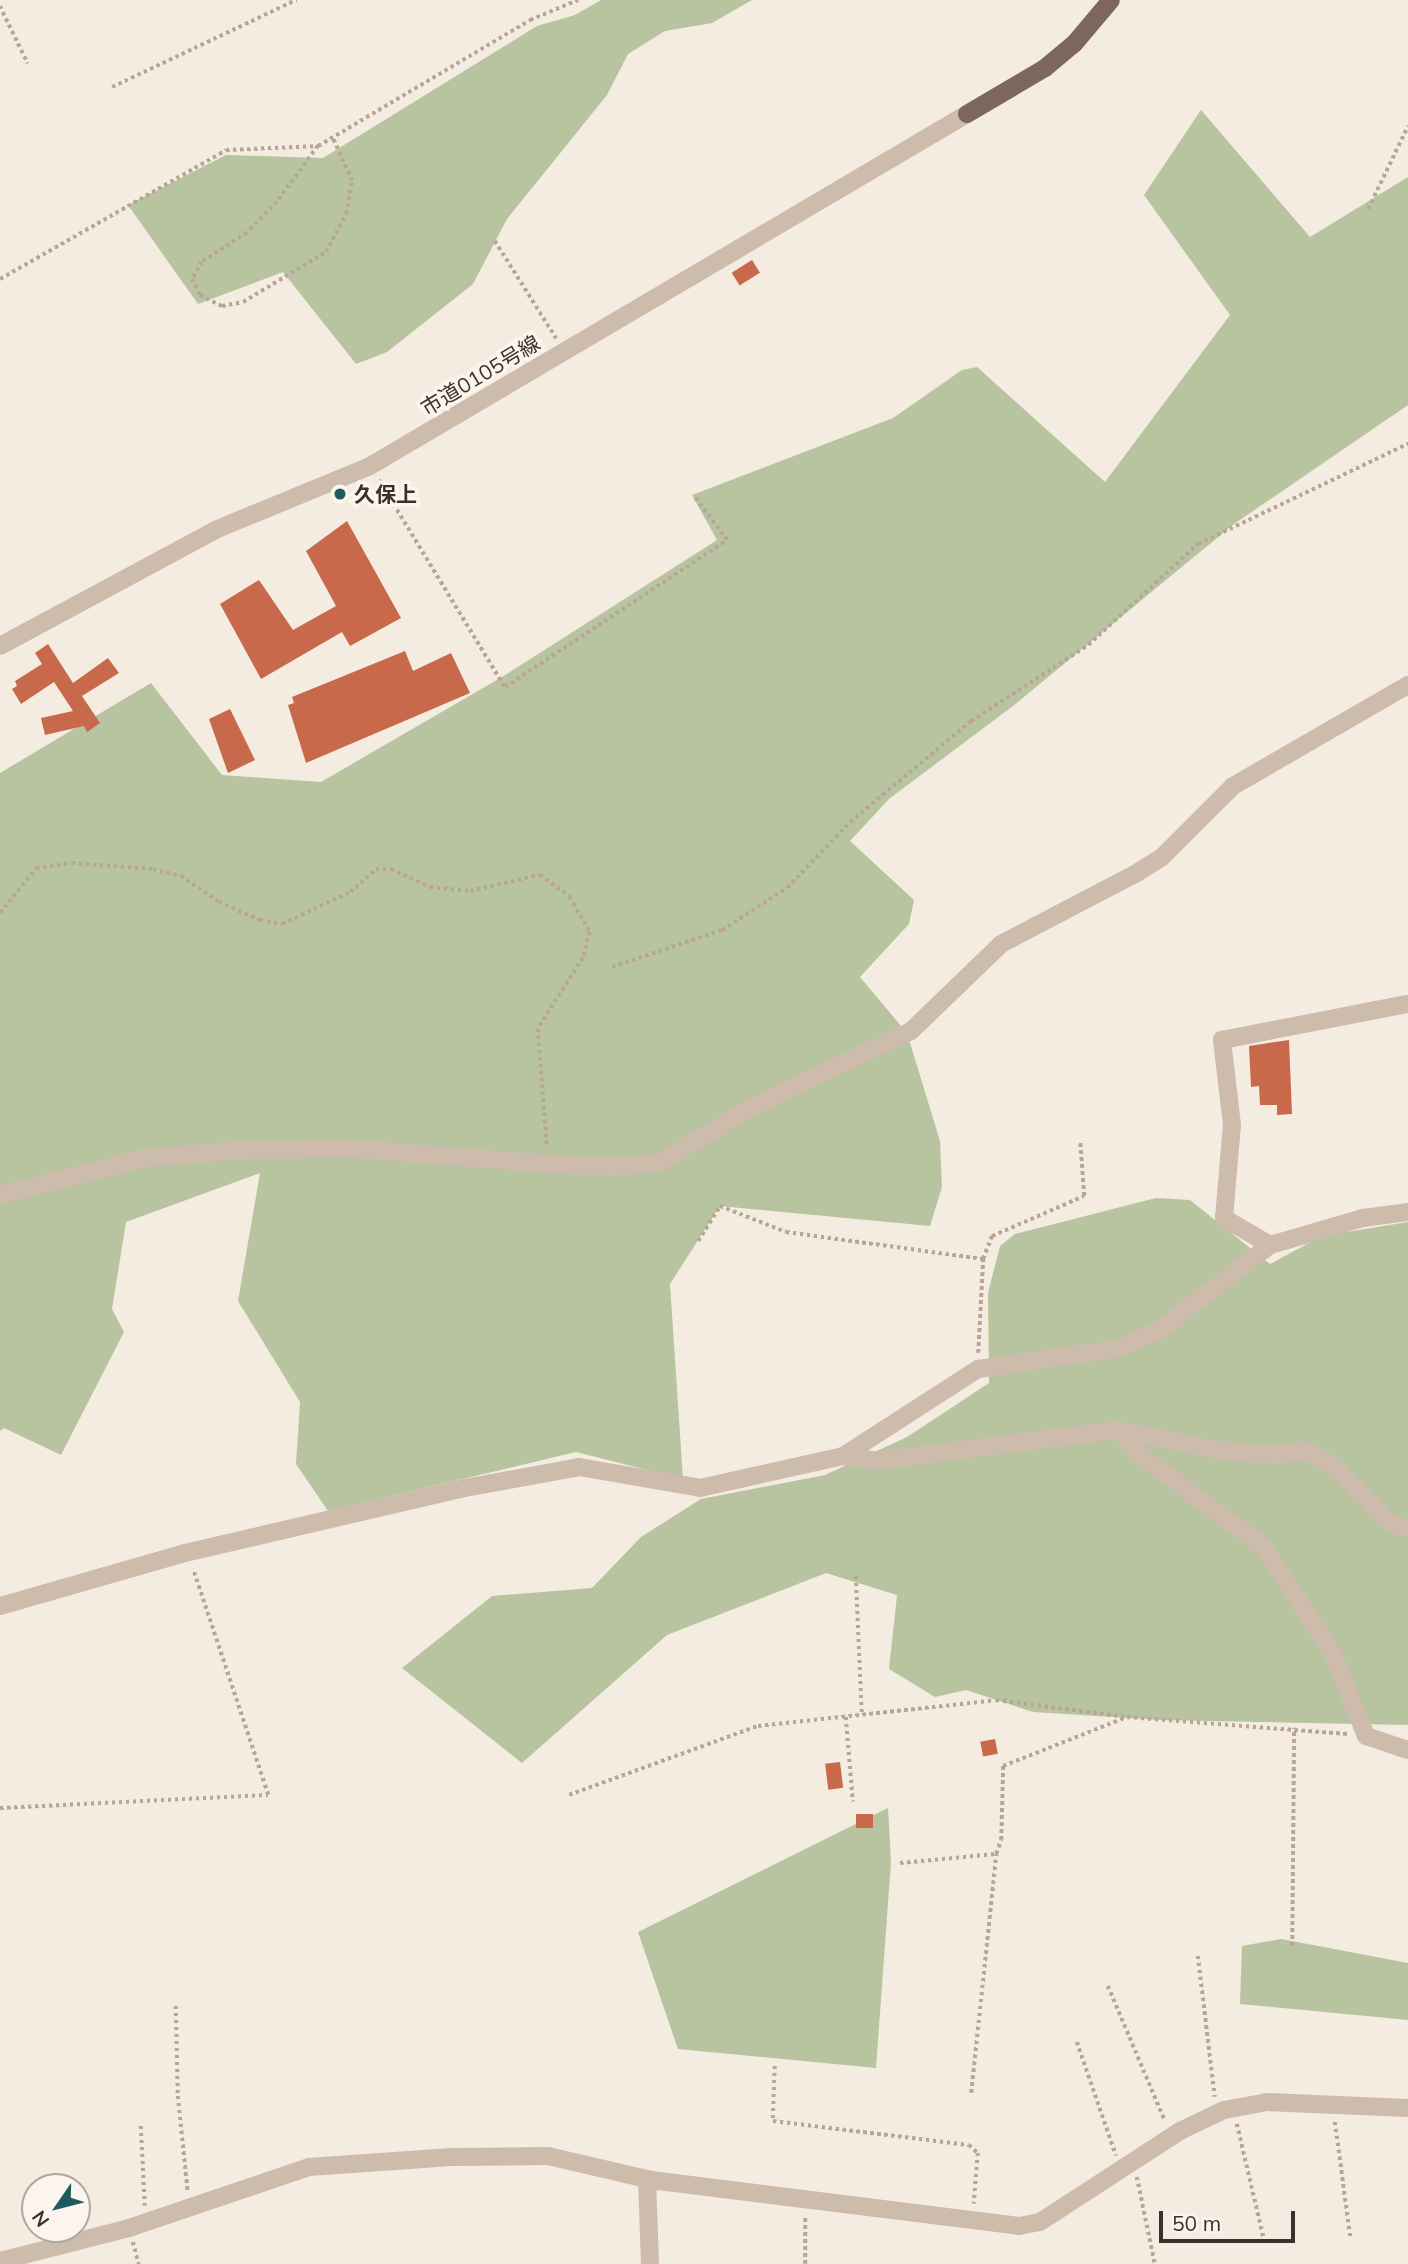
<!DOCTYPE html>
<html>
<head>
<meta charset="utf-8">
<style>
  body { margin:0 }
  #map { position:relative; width:1408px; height:2264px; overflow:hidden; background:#f4ebe1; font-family:Mulish,"Noto Sans JP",sans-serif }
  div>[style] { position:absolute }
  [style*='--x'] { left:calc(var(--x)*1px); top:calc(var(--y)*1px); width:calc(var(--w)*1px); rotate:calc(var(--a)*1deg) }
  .green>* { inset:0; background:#b8c4a0 }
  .building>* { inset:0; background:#c8694b; transform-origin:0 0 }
  .path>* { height:3.5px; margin-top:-1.75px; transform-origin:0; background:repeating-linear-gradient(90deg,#b9a596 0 3.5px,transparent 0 7px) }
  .minor>* { height:18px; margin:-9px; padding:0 9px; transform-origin:9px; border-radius:9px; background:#cdbbac }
  .major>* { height:18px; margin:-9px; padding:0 9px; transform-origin:9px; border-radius:9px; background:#7d675c }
  .dots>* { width:19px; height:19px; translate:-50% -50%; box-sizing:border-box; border:4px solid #fbf5ee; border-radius:50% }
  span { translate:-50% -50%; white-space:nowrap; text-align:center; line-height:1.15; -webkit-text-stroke:7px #fbf5ee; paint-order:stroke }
  .street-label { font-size:21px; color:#3b302b }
  .poi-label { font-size:21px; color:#3b302b; font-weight:700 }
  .left { translate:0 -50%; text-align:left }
  .north { position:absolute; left:21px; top:2173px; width:70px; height:70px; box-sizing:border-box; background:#fbf5ee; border:2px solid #aea6a0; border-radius:50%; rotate:235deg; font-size:19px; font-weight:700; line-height:28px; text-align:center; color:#3b302b }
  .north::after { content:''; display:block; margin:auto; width:24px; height:32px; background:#1f5a5e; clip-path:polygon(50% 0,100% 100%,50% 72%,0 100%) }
  .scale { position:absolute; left:1159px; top:2211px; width:136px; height:32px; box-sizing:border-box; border:4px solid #3b302b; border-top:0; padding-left:9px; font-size:21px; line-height:24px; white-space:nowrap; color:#3b302b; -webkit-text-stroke:5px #fbf5ee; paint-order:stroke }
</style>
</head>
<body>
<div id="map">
  <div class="green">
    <i style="clip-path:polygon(601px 0,752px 0,712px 23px,665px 31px,628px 54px,607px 95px,507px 219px,473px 284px,387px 352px,356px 364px,283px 272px,198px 304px,128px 205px,226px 155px,323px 158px,537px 26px,575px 15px)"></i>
    <i style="clip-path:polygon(1201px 110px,1310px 237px,1408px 177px,1408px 405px,1234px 524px,1013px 706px,889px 799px,850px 841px,914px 900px,909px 924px,860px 977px,907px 1033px,940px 1141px,942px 1187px,930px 1226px,720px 1206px,670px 1284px,683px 1479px,576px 1452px,328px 1511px,296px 1464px,300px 1402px,238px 1301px,260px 1173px,126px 1222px,112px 1309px,124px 1332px,61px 1455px,4px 1428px,0 1431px,0 773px,151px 683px,222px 775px,321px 782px,502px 677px,717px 540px,692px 495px,893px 418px,962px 370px,977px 367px,1105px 482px,1230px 315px,1144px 195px)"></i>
    <i style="clip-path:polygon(1156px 1198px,1190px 1200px,1270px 1264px,1322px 1236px,1408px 1222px,1408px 1725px,1160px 1720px,1033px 1712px,966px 1690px,935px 1697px,889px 1669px,897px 1595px,826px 1573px,667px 1635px,522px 1763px,402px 1668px,492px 1596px,592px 1588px,641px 1537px,701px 1499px,825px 1475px,907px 1437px,989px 1383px,988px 1293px,1000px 1246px,1015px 1234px)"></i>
    <i style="clip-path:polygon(888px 1808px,891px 1862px,876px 2068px,678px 2049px,638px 1932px)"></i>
    <i style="clip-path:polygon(1281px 1939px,1408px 1963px,1408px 2020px,1240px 2004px,1242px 1946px)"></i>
  </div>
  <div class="building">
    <i style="left:752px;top:260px;width:15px;height:24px;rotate:58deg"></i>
    <i style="clip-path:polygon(347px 521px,401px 618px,350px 646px,342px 632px,261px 679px,220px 604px,259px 580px,293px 630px,336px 606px,306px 551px)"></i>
    <i style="clip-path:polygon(48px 644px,73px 683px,108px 658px,119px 673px,82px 696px,100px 723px,87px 732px,84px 726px,45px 735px,41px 718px,73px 711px,54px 682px,21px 704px,12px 689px,17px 686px,15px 681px,42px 664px,35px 653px)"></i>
    <i style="clip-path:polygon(405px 651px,413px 671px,451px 653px,470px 693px,306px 763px,288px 705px,294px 703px,292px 697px)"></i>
    <i style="clip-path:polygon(230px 709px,255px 760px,228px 773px,209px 719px)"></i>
    <i style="clip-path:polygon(1289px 1040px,1292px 1114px,1277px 1115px,1277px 1105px,1260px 1105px,1259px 1086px,1251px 1087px,1249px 1046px)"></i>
    <i style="left:995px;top:1739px;width:15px;height:15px;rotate:79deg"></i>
    <i style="left:840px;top:1762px;width:26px;height:15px;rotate:83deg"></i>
    <i style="left:873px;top:1814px;width:14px;height:17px;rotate:90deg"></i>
  </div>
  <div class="path">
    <i style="--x:0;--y:6;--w:64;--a:64.2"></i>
    <i style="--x:112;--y:87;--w:204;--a:-25.3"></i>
    <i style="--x:318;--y:146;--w:69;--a:126.2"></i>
    <i style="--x:277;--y:202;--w:43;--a:134.1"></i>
    <i style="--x:247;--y:233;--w:54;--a:147.2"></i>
    <i style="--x:202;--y:262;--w:20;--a:120"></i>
    <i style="--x:192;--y:279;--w:18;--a:63"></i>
    <i style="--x:200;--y:295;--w:25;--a:27"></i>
    <i style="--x:222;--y:306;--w:21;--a:-11"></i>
    <i style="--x:243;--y:302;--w:97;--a:-31.1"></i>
    <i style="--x:326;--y:252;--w:43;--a:-62.2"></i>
    <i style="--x:346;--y:214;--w:34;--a:-80"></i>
    <i style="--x:352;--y:181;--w:48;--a:-114.4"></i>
    <i style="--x:1368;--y:209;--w:92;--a:-64.3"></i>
    <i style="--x:495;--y:241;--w:115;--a:57.8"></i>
    <i style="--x:0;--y:279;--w:260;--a:-29.7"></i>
    <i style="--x:226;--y:150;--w:92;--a:-2.5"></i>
    <i style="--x:318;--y:146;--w:247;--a:-30.7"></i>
    <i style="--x:530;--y:20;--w:52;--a:-22.6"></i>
    <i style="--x:379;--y:480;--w:242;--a:58.7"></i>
    <i style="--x:505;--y:687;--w:266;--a:-33.5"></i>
    <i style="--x:727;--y:540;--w:53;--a:-127.3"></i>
    <i style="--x:0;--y:913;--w:58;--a:-51.3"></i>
    <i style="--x:36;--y:868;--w:36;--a:-8"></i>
    <i style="--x:72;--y:863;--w:81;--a:4.2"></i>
    <i style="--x:153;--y:869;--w:29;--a:14"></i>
    <i style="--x:181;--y:876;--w:46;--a:34.4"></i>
    <i style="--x:219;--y:902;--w:45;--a:23.7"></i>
    <i style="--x:260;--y:920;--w:22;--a:10"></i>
    <i style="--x:282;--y:924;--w:75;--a:-25.2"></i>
    <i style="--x:350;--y:892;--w:35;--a:-41"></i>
    <i style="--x:376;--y:869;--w:15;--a:0"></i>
    <i style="--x:391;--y:869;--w:43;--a:24.8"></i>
    <i style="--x:430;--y:887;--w:40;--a:5.7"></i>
    <i style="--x:470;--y:891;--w:72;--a:-12.9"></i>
    <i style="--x:540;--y:875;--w:37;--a:36"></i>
    <i style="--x:570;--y:897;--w:40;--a:60.3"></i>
    <i style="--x:590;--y:932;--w:27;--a:105"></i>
    <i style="--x:583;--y:958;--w:84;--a:122.4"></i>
    <i style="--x:538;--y:1029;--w:119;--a:85.7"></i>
    <i style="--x:612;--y:967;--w:116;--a:-18.6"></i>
    <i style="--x:722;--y:930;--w:77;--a:-32.9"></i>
    <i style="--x:787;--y:888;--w:91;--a:-46.3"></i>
    <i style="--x:850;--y:822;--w:158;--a:-39.9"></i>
    <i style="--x:971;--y:721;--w:140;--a:-33"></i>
    <i style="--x:1088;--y:645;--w:149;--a:-42.6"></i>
    <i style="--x:1198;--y:544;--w:233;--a:-25.5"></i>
    <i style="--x:698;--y:1241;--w:41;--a:-57.8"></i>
    <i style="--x:720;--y:1206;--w:71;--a:21.5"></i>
    <i style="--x:786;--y:1232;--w:199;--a:7.8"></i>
    <i style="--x:978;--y:1353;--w:94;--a:-87"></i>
    <i style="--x:983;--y:1259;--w:25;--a:-69"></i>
    <i style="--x:992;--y:1236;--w:100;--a:-23.5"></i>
    <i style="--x:1084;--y:1196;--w:55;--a:-94.2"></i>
    <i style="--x:856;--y:1576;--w:138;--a:87.5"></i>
    <i style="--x:846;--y:1717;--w:85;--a:85.3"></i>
    <i style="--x:569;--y:1795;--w:201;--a:-20.1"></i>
    <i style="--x:758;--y:1726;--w:239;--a:-6.2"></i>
    <i style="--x:996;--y:1700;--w:132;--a:7.4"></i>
    <i style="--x:1127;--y:1717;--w:221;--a:4.4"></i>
    <i style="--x:0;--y:1808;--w:268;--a:-2.8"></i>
    <i style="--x:268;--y:1795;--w:238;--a:-108.4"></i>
    <i style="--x:900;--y:1863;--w:96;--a:-5.4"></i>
    <i style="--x:1292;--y:1946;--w:218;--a:-89.5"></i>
    <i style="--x:1198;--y:1956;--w:142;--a:83.1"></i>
    <i style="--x:1108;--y:1986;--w:147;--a:67.1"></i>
    <i style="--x:176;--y:2006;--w:90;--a:88.7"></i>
    <i style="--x:178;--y:2096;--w:97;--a:84.1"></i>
    <i style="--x:1077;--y:2042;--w:120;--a:71"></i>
    <i style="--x:775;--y:2066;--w:55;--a:92.1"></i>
    <i style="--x:773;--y:2121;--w:197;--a:7"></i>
    <i style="--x:969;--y:2145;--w:12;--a:42"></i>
    <i style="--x:978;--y:2153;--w:51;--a:94.5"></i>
    <i style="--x:971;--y:2093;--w:240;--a:-84"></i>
    <i style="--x:996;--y:1854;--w:15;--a:-70"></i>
    <i style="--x:1001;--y:1840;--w:74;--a:-88.5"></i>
    <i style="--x:1003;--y:1766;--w:130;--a:-21.6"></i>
    <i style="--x:1335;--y:2122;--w:119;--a:82.3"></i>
    <i style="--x:1237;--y:2124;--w:118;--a:76.8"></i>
    <i style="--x:141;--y:2126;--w:80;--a:87.1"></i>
    <i style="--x:1137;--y:2177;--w:89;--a:78.3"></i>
    <i style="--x:133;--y:2242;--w:23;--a:75"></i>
    <i style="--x:805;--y:2264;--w:47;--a:-90"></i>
  </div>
  <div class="minor">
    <i style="--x:0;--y:646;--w:244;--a:-28.3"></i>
    <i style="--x:215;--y:530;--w:168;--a:-22.4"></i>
    <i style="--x:370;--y:466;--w:693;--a:-30.52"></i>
    <i style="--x:0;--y:1195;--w:149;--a:-14.4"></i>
    <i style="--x:144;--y:1158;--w:84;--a:-4.8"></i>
    <i style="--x:228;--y:1151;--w:117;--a:-1.5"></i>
    <i style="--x:345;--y:1148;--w:204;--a:4.5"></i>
    <i style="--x:548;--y:1164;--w:67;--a:2.6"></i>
    <i style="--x:615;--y:1167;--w:46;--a:-6.2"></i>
    <i style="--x:661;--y:1162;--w:103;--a:-31.5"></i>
    <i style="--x:749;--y:1108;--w:179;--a:-25.4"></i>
    <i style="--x:911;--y:1031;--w:125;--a:-44"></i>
    <i style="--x:1001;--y:944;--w:151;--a:-27.6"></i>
    <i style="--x:1135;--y:874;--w:32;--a:-32"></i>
    <i style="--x:1162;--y:857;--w:100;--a:-45"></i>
    <i style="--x:1233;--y:786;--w:202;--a:-30"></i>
    <i style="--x:1270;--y:1245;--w:53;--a:-149.6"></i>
    <i style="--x:1224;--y:1218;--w:93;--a:-85.1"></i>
    <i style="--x:1232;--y:1125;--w:86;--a:-96.7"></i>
    <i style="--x:1222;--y:1040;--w:189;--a:-11"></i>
    <i style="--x:1117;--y:1430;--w:104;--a:11.1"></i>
    <i style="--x:1219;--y:1450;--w:54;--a:5.3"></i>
    <i style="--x:1273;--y:1455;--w:30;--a:-9"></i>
    <i style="--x:1303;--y:1450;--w:29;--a:25"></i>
    <i style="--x:1329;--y:1462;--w:87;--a:44.5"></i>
    <i style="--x:1391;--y:1523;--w:18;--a:19"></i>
    <i style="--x:843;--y:1456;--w:161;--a:-32.8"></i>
    <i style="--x:978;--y:1369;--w:145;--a:-8.4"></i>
    <i style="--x:1121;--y:1348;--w:42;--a:-25.3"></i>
    <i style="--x:1159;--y:1330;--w:140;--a:-37.4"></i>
    <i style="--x:1270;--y:1245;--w:97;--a:-16.2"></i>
    <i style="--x:1363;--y:1218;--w:45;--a:-7.6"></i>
    <i style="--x:0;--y:1606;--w:192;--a:-16"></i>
    <i style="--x:185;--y:1553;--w:287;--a:-13.1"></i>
    <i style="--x:465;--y:1488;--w:116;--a:-10.4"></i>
    <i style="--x:579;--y:1467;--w:123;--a:9.8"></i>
    <i style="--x:700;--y:1488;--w:147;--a:-12.6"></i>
    <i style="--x:843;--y:1456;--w:34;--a:8"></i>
    <i style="--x:877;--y:1461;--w:242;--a:-7.4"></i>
    <i style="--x:1117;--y:1430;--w:39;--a:46"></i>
    <i style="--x:1144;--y:1458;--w:149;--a:36.6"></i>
    <i style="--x:1264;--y:1547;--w:130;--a:57.3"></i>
    <i style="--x:1334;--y:1656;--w:86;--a:68.2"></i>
    <i style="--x:1366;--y:1736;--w:44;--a:18.4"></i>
    <i style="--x:647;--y:2179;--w:85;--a:88"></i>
    <i style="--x:0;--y:2261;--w:133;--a:-14.3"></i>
    <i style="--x:129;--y:2228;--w:190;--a:-18.7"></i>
    <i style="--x:309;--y:2167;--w:143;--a:-4"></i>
    <i style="--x:452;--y:2157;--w:96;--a:-0.6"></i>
    <i style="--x:548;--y:2156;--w:106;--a:13.1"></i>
    <i style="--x:651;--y:2180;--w:371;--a:7.1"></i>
    <i style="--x:1019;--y:2226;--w:21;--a:-11"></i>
    <i style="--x:1040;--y:2222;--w:167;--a:-33"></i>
    <i style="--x:1180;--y:2131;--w:49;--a:-25.5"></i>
    <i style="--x:1224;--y:2110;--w:44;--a:-10.5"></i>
    <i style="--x:1267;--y:2102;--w:141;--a:2.4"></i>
  </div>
  <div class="major">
    <i style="--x:967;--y:114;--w:91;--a:-30.5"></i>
    <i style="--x:1045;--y:68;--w:38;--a:-40"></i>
    <i style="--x:1074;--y:44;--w:57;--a:-49.9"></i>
  </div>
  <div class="dots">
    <i style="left:340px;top:494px;background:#1f5a5e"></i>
  </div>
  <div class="street-label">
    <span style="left:480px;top:375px;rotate:-31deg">市道0105号線</span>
  </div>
  <div class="poi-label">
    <span class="left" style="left:354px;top:494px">久保上</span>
  </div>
  <div class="north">N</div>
  <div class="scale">50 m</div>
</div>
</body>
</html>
